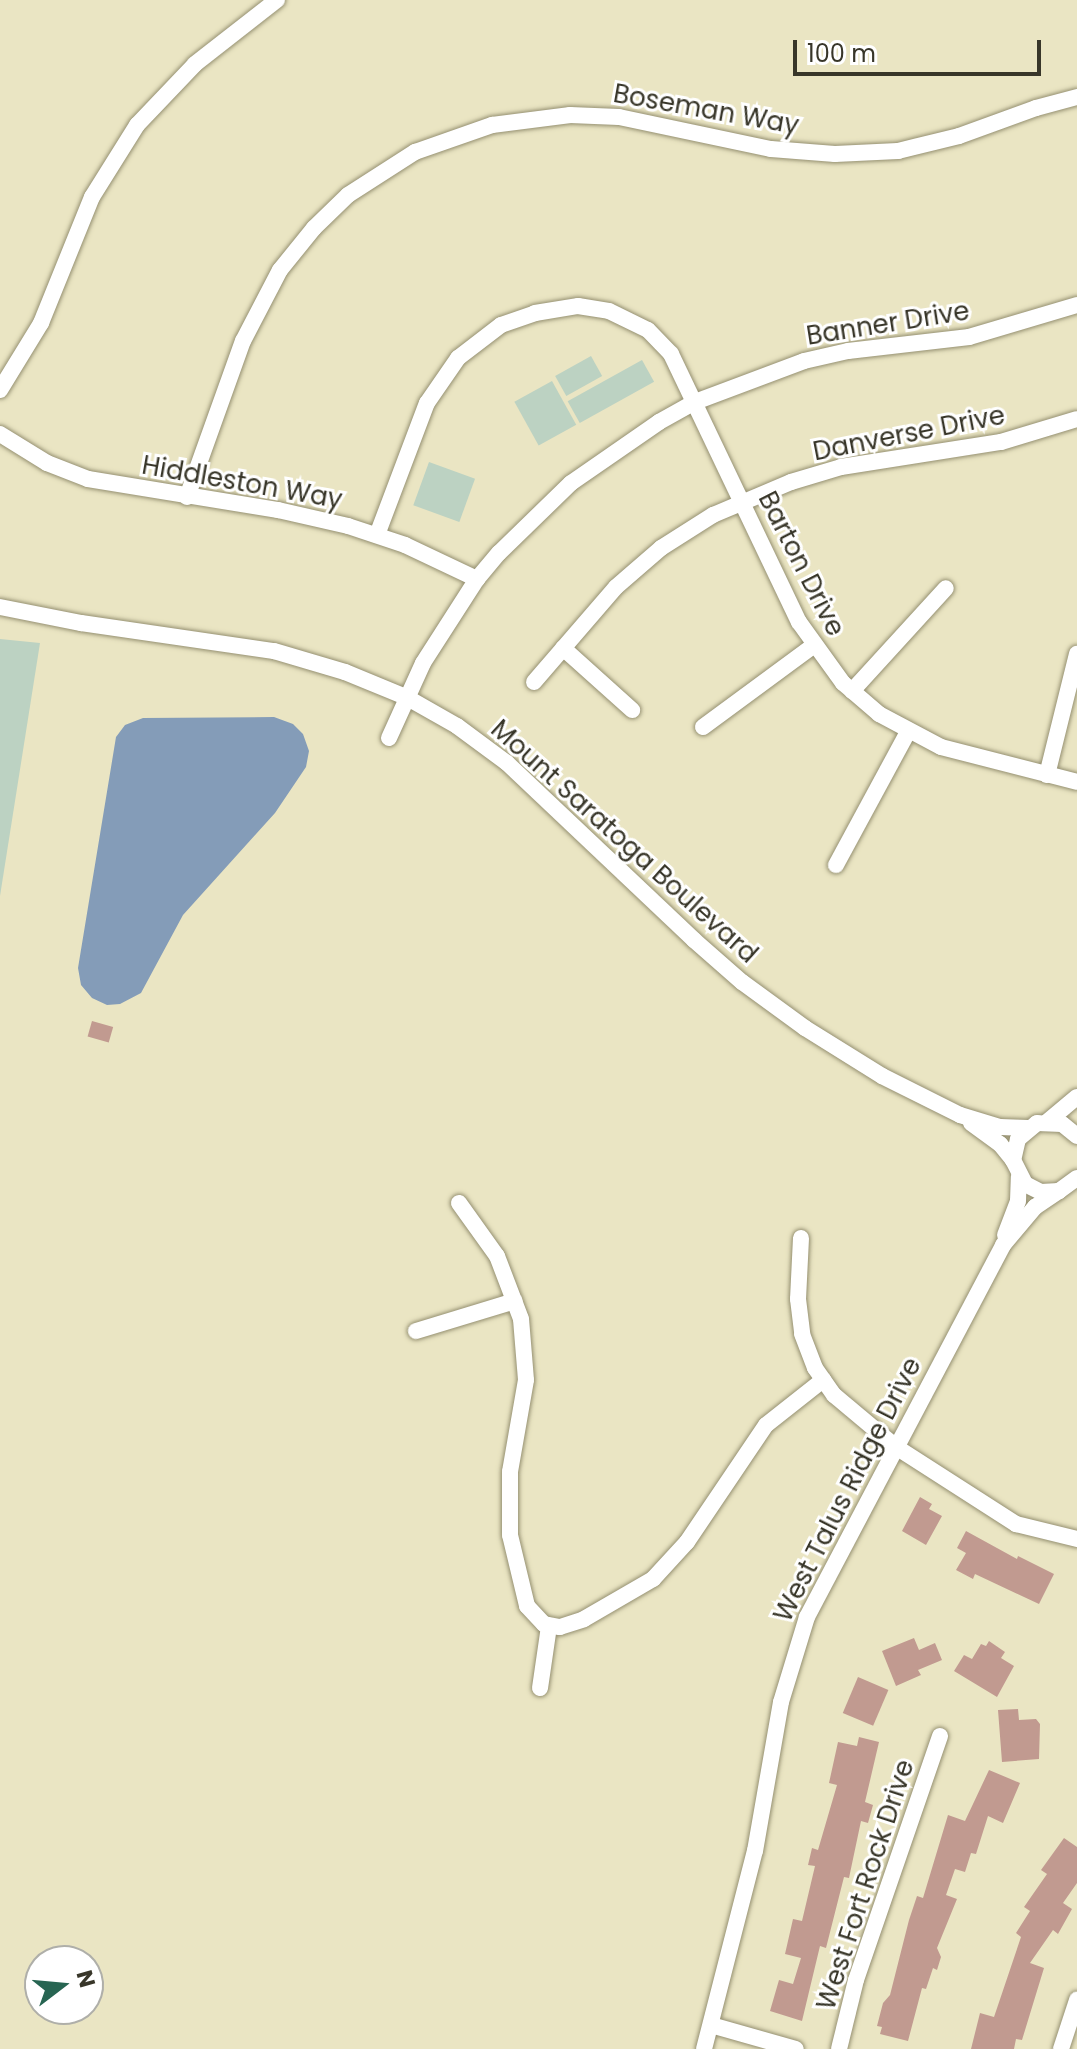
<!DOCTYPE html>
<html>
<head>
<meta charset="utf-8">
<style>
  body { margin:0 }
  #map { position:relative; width:1077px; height:2049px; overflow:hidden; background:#eae5c3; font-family:Poppins,sans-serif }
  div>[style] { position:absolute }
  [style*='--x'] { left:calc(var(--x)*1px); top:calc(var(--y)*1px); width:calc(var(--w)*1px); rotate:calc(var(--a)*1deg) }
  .green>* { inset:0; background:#bcd2c2; transform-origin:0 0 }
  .water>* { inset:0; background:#849cb8 }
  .building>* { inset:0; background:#c19a90; transform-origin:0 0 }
  .roads { filter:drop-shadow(0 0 2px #959071) drop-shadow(0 0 2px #959071) }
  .minor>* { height:16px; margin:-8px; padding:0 8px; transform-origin:8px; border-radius:8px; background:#fff }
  span { translate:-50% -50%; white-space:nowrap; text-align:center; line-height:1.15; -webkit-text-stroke:6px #fff; paint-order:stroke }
  .street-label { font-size:26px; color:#383629 }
  .north { position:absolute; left:24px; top:1945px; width:80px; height:80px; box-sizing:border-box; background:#fff; border:2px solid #afafa9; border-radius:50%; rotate:74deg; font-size:22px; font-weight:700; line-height:32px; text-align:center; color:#383629 }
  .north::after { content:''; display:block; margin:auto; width:28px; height:36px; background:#276552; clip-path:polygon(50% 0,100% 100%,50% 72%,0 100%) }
  .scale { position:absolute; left:793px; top:40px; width:248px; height:36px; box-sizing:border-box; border:4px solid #383629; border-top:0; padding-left:10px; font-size:24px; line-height:28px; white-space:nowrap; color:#383629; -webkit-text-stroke:6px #fff; paint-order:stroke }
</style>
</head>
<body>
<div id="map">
  <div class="green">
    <i style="left:591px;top:356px;width:23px;height:41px;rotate:61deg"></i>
    <i style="left:642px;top:360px;width:25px;height:85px;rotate:61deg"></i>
    <i style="left:552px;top:381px;width:50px;height:43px;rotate:61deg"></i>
    <i style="left:429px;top:462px;width:49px;height:46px;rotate:20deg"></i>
    <i style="clip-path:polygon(0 639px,40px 643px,0 896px)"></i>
  </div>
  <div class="water">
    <i style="clip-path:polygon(274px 717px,293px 724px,303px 734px,309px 751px,306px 767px,275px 813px,183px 915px,141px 993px,120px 1004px,107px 1005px,92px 998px,81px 985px,78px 968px,116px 737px,125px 725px,143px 718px)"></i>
  </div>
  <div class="building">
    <i style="left:92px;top:1021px;width:22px;height:16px;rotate:16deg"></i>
    <i style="clip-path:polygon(920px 1497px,932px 1504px,929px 1509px,942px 1516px,926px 1545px,902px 1531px)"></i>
    <i style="clip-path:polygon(966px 1531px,1017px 1559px,1018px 1556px,1054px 1574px,1039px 1604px,975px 1574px,973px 1579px,956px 1570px,966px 1553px,957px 1548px)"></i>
    <i style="clip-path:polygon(914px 1638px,919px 1650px,935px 1643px,942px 1660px,918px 1670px,921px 1675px,896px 1686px,882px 1651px)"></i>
    <i style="clip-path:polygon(989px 1641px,1005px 1652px,1001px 1658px,1014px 1666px,997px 1697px,954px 1671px,964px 1655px,972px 1659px,981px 1644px,986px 1646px)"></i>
    <i style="left:858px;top:1677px;width:33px;height:39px;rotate:23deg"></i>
    <i style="clip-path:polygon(1018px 1709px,1019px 1720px,1036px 1719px,1040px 1724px,1039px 1759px,1002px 1762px,998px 1710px)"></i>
    <i style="clip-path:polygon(859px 1737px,879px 1742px,865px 1802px,873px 1805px,868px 1823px,861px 1821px,849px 1878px,844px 1877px,826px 1948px,820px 1946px,802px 2021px,770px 2011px,779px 1980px,793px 1984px,801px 1958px,785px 1954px,793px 1919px,802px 1921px,815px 1866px,808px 1865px,812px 1848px,818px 1850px,837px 1785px,829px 1783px,838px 1742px,857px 1746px)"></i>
    <i style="clip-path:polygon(989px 1770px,1020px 1783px,1003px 1823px,988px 1816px,976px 1854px,971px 1853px,965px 1872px,955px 1869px,946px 1895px,957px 1899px,937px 1948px,941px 1957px,937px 1970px,933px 1968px,926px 1989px,922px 1988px,908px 2041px,880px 2034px,882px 2027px,877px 2026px,883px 2003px,890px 1995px,909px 1920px,917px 1896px,923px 1898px,948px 1815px,965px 1821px)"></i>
    <i style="clip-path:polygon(1064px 1838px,1077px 1847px,1077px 1883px,1063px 1903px,1072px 1909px,1058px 1934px,1053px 1930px,1030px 1963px,1044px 1968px,1022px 2040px,1016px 2039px,1014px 2049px,971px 2049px,980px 2013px,994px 2017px,1021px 1937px,1016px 1933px,1030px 1911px,1024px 1907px,1047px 1874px,1041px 1870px)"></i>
  </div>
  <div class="roads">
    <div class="minor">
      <i style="--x:0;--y:390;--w:79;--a:-58.5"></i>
      <i style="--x:41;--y:323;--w:136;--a:-68"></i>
      <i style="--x:92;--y:197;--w:85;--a:-58"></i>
      <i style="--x:137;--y:125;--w:84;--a:-46.4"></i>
      <i style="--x:195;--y:64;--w:104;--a:-38"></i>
      <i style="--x:0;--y:434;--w:55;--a:31.7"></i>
      <i style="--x:47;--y:463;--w:44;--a:21.3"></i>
      <i style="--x:88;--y:479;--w:193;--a:9.3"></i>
      <i style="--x:278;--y:510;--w:72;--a:12.9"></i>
      <i style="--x:348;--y:526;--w:60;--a:18.4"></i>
      <i style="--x:405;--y:545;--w:80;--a:25.3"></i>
      <i style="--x:187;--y:497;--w:166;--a:-70.3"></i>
      <i style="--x:243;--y:341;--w:80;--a:-62.5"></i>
      <i style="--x:280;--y:270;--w:54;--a:-51"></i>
      <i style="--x:314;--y:228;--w:47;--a:-44.1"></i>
      <i style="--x:348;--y:195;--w:80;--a:-32.7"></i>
      <i style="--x:415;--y:152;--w:82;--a:-19.3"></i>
      <i style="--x:492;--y:125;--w:79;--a:-7.3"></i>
      <i style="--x:570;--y:115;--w:49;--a:2.3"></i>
      <i style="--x:619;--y:117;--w:155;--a:11.9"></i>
      <i style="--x:771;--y:149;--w:64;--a:4.5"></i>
      <i style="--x:835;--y:154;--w:63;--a:-2.7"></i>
      <i style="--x:898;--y:151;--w:63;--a:-13.8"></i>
      <i style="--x:959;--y:136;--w:82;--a:-20"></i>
      <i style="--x:1036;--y:108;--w:42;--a:-15"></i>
      <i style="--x:377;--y:535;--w:141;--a:-69.3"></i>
      <i style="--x:427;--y:403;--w:55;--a:-55.4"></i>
      <i style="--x:458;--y:358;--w:54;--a:-37.5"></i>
      <i style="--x:501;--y:325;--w:36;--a:-19"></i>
      <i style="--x:535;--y:313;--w:44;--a:-9.2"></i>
      <i style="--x:578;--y:306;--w:31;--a:9"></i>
      <i style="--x:609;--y:311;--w:43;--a:26"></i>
      <i style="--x:648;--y:330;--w:33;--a:46"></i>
      <i style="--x:671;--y:354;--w:297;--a:64.5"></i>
      <i style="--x:799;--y:622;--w:75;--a:54.2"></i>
      <i style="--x:843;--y:683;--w:48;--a:40.7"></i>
      <i style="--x:879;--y:714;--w:70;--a:28"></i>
      <i style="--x:941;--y:747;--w:140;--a:14.4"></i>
      <i style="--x:0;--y:607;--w:83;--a:11.2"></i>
      <i style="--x:81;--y:623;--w:195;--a:8.3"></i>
      <i style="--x:274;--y:651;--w:74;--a:16.5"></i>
      <i style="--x:345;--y:672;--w:66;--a:22.3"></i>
      <i style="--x:406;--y:697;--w:59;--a:29.6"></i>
      <i style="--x:457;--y:726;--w:62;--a:36.5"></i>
      <i style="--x:507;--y:763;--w:257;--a:43.4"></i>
      <i style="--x:694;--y:940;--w:64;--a:41.2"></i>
      <i style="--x:742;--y:982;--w:78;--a:36.1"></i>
      <i style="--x:805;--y:1028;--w:91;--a:31.9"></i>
      <i style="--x:882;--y:1076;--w:87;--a:26.6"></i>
      <i style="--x:960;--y:1115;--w:42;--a:16.7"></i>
      <i style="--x:1000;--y:1127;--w:28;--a:2"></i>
      <i style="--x:563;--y:648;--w:93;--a:41.9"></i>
      <i style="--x:534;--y:682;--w:125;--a:-49.2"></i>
      <i style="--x:616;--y:587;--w:60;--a:-40.9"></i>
      <i style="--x:661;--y:548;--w:62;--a:-32.4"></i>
      <i style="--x:713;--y:515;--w:85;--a:-22.9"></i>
      <i style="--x:791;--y:482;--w:52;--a:-16.7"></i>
      <i style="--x:841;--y:467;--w:162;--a:-8.9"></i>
      <i style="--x:1001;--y:442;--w:79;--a:-16.8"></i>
      <i style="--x:852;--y:691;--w:139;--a:-47.6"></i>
      <i style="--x:703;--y:727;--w:137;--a:-36.4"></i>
      <i style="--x:389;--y:738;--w:82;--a:-65.6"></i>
      <i style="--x:423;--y:663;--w:100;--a:-57.3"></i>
      <i style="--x:477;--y:579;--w:34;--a:-50"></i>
      <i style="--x:499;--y:553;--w:100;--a:-44.2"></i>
      <i style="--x:571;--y:483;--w:107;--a:-34.7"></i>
      <i style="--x:659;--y:422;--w:41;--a:-29.1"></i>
      <i style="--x:695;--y:402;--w:116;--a:-20.6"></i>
      <i style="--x:804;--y:361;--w:45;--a:-12.8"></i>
      <i style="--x:848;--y:351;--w:122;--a:-6.6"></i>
      <i style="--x:969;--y:337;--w:113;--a:-16.5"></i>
      <i style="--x:1047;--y:775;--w:125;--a:-76.1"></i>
      <i style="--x:836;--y:865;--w:151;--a:-61.6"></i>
      <i style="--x:1047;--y:1122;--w:39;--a:-40"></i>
      <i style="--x:971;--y:1123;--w:36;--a:36"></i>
      <i style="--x:1000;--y:1144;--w:21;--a:51"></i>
      <i style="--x:1077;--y:1136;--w:19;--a:-141"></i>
      <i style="--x:1062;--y:1124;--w:25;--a:-178"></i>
      <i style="--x:1037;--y:1123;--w:25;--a:140"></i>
      <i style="--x:1018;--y:1139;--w:22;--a:103"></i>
      <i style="--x:1013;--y:1160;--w:27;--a:63"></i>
      <i style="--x:1025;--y:1184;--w:18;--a:27"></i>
      <i style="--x:1041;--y:1192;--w:18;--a:-3"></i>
      <i style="--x:1059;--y:1191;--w:22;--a:-36"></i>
      <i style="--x:459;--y:1203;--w:65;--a:54.4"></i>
      <i style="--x:497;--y:1256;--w:67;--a:69.1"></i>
      <i style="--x:521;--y:1319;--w:61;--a:85.3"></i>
      <i style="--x:526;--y:1380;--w:93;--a:99.9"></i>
      <i style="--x:510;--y:1472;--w:63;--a:90"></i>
      <i style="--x:510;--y:1535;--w:73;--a:76.5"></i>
      <i style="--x:527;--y:1606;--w:25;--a:47"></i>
      <i style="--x:544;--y:1624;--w:16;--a:11"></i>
      <i style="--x:560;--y:1627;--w:25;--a:-18"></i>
      <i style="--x:584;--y:1619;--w:80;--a:-30.1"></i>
      <i style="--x:653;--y:1579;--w:50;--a:-47.4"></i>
      <i style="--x:687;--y:1542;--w:141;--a:-56"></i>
      <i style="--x:766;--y:1425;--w:73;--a:-38.3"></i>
      <i style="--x:1005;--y:1235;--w:36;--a:-69"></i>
      <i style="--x:1018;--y:1201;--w:24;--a:-88"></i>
      <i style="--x:801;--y:1238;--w:61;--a:92.8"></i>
      <i style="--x:798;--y:1299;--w:35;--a:83"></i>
      <i style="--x:802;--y:1334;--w:36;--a:69"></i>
      <i style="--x:815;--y:1368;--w:33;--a:55"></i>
      <i style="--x:834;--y:1395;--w:81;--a:40"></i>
      <i style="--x:896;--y:1447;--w:143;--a:32.7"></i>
      <i style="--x:1016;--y:1524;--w:63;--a:13.8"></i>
      <i style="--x:416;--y:1331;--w:103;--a:-16.9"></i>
      <i style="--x:540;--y:1688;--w:63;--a:-81.7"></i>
      <i style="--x:711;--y:2025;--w:88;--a:15.8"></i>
      <i style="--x:704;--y:2049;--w:204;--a:-75.6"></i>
      <i style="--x:755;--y:1851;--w:151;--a:-80.1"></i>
      <i style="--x:781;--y:1702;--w:89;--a:-73"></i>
      <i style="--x:807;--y:1617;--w:420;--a:-62.2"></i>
      <i style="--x:1003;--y:1245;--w:50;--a:-49.9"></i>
      <i style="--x:1035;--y:1207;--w:29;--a:-34"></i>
      <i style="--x:839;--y:2049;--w:71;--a:-76.2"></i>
      <i style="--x:856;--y:1980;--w:258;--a:-71"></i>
      <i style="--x:1061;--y:2049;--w:52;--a:-71.9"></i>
    </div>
  </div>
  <div class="street-label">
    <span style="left:706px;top:110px;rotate:10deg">Boseman Way</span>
    <span style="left:888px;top:324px;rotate:-9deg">Banner Drive</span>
    <span style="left:909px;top:434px;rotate:-11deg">Danverse Drive</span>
    <span style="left:242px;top:483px;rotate:10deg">Hiddleston Way</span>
    <span style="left:801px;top:564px;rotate:63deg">Barton Drive</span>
    <span style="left:624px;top:842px;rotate:42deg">Mount Saratoga Boulevard</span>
    <span style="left:848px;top:1490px;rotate:-63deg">West Talus Ridge Drive</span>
    <span style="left:866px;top:1885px;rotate:-72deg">West Fort Rock Drive</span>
  </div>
  <div class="north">N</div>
  <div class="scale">100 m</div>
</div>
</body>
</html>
